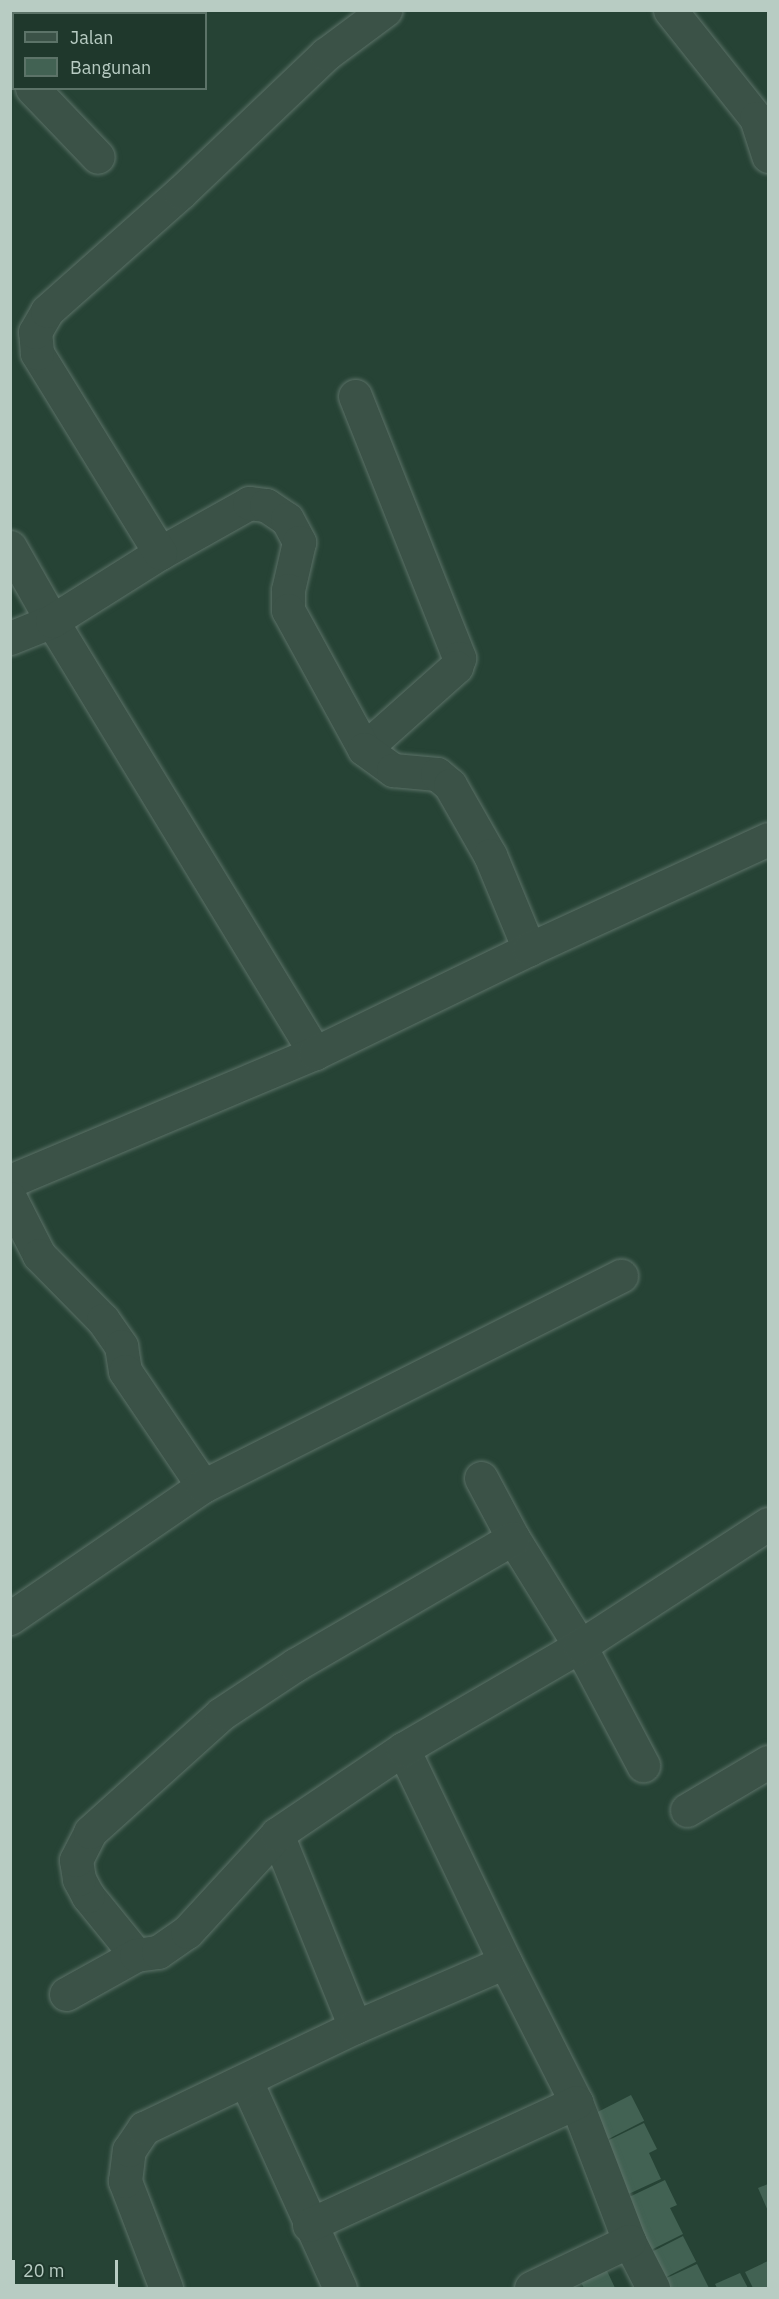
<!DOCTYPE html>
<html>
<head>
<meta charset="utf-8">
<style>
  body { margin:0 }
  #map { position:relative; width:779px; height:2299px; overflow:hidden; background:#264335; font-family:"IBM Plex Sans",sans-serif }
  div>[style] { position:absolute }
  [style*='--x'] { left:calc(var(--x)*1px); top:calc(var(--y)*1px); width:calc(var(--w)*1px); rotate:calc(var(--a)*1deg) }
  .building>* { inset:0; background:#426253; transform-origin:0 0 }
  .roads { filter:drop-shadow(0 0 2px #5c7268) drop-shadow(0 0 2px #5c7268) }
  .street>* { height:33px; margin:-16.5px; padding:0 16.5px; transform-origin:16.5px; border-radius:16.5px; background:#3b5247 }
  span { translate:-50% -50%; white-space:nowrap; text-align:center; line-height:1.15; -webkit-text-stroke:4.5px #1f382c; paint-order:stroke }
  .frame { position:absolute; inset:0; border:12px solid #b8ccc3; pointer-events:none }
  .legend { position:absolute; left:12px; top:12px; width:195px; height:78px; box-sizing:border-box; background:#1f382c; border:2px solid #5c7368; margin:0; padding:8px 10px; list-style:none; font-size:18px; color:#b8ccc3 }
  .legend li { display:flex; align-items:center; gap:12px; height:30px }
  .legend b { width:30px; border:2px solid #5c7368 }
  .scale { position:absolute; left:12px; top:2260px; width:106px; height:27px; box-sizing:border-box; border:3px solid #b8ccc3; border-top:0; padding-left:8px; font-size:18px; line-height:21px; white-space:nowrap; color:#b8ccc3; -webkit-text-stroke:4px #1f382c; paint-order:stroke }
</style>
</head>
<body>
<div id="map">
  <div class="building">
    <i style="left:631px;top:2095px;width:29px;height:44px;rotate:63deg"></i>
    <i style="clip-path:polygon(644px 2123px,657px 2149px,649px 2153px,661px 2179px,622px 2197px,605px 2142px)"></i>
    <i style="clip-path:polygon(665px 2180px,677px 2205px,670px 2208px,683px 2234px,643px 2254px,625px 2199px)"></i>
    <i style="clip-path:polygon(768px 2184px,768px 2211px,758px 2188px)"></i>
    <i style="left:683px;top:2236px;width:29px;height:43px;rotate:63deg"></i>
    <i style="clip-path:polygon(602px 2260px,615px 2288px,584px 2288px,576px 2273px)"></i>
    <i style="clip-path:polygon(768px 2261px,768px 2288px,753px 2288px,745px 2272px)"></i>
    <i style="clip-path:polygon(697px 2264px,709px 2288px,661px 2288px,658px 2282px)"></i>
    <i style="clip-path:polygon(740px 2273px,748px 2288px,717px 2288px,715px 2284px)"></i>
  </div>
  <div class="roads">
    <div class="street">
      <i style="--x:670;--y:10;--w:138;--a:51.5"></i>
      <i style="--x:756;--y:118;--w:40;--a:72"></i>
      <i style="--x:10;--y:66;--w:5;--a:37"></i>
      <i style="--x:32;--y:88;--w:95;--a:46.3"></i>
      <i style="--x:355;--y:396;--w:282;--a:68.3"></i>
      <i style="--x:459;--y:658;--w:9;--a:108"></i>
      <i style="--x:456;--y:667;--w:123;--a:138.3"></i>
      <i style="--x:10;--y:547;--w:85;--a:60.4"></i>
      <i style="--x:52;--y:621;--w:506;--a:58.67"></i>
      <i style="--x:160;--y:553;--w:102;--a:-29.3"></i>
      <i style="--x:249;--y:503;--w:17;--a:7"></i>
      <i style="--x:266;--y:505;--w:25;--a:34"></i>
      <i style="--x:287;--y:519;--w:26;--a:62"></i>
      <i style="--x:299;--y:542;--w:49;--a:102.9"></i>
      <i style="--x:288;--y:590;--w:20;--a:90"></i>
      <i style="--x:288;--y:610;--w:158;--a:61.3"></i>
      <i style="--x:364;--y:749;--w:36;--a:36"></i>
      <i style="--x:393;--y:770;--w:44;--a:5.2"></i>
      <i style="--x:437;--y:774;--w:17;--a:40"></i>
      <i style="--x:450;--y:785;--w:81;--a:60.3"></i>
      <i style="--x:490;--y:855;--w:102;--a:67.5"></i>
      <i style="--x:10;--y:638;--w:45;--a:-22"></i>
      <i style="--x:52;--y:621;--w:128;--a:-32.2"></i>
      <i style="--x:160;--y:553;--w:235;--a:-121.6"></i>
      <i style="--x:37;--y:353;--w:21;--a:-95"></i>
      <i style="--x:35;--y:332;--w:24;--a:-60"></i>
      <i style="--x:47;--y:311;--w:179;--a:-41.6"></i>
      <i style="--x:181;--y:192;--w:200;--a:-43.6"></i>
      <i style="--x:326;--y:54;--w:74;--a:-36.7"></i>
      <i style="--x:10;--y:1181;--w:331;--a:-22.8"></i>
      <i style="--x:315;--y:1053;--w:238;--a:-25.9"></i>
      <i style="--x:529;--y:949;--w:263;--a:-24.7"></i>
      <i style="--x:10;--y:1198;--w:64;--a:63"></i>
      <i style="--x:39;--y:1255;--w:91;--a:45.4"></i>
      <i style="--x:103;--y:1320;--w:32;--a:55"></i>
      <i style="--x:121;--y:1346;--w:25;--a:81"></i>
      <i style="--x:125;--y:1371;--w:139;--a:55.9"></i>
      <i style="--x:481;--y:1478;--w:68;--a:61.9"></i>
      <i style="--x:513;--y:1538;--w:127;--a:58.2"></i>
      <i style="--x:580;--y:1646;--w:135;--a:62.1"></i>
      <i style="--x:10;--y:1618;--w:234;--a:-34.4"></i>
      <i style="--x:203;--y:1486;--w:468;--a:-26.7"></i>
      <i style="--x:403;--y:1749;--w:236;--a:64.4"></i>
      <i style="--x:505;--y:1962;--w:157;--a:63.1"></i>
      <i style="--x:576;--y:2102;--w:149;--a:69.1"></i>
      <i style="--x:629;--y:2241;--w:53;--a:62.9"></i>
      <i style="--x:687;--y:1810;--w:94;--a:-30.7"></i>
      <i style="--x:277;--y:1834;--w:208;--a:68"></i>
      <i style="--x:136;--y:1955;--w:76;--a:-129.1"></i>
      <i style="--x:88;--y:1896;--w:19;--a:-118"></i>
      <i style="--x:79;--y:1879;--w:19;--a:-99"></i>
      <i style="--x:76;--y:1860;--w:31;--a:-63"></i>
      <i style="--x:90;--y:1832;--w:176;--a:-42"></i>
      <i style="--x:221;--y:1714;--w:89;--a:-33.5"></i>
      <i style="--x:295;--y:1665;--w:252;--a:-30.2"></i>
      <i style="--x:66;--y:1994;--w:80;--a:-29.1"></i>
      <i style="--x:136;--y:1955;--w:22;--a:-8"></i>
      <i style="--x:158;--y:1952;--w:35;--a:-35"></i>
      <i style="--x:187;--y:1932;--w:133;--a:-47.4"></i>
      <i style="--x:277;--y:1834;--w:152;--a:-34"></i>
      <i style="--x:403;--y:1749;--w:205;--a:-30.2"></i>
      <i style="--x:580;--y:1646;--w:224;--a:-33"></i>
      <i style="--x:246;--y:2081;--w:227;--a:65.6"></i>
      <i style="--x:309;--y:2225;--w:294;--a:-24.7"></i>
      <i style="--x:166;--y:2288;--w:115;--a:-111"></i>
      <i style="--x:125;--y:2181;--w:31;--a:-83"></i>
      <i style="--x:129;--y:2150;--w:27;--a:-56"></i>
      <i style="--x:144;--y:2128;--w:234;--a:-25.6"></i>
      <i style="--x:355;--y:2027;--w:163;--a:-23.4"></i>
      <i style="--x:531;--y:2288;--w:109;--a:-25.6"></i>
    </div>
  </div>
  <div class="frame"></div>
  <ul class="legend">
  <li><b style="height:8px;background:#3b5247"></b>Jalan</li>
  <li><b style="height:16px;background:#426253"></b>Bangunan</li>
  </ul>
  <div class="scale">20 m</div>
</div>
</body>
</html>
